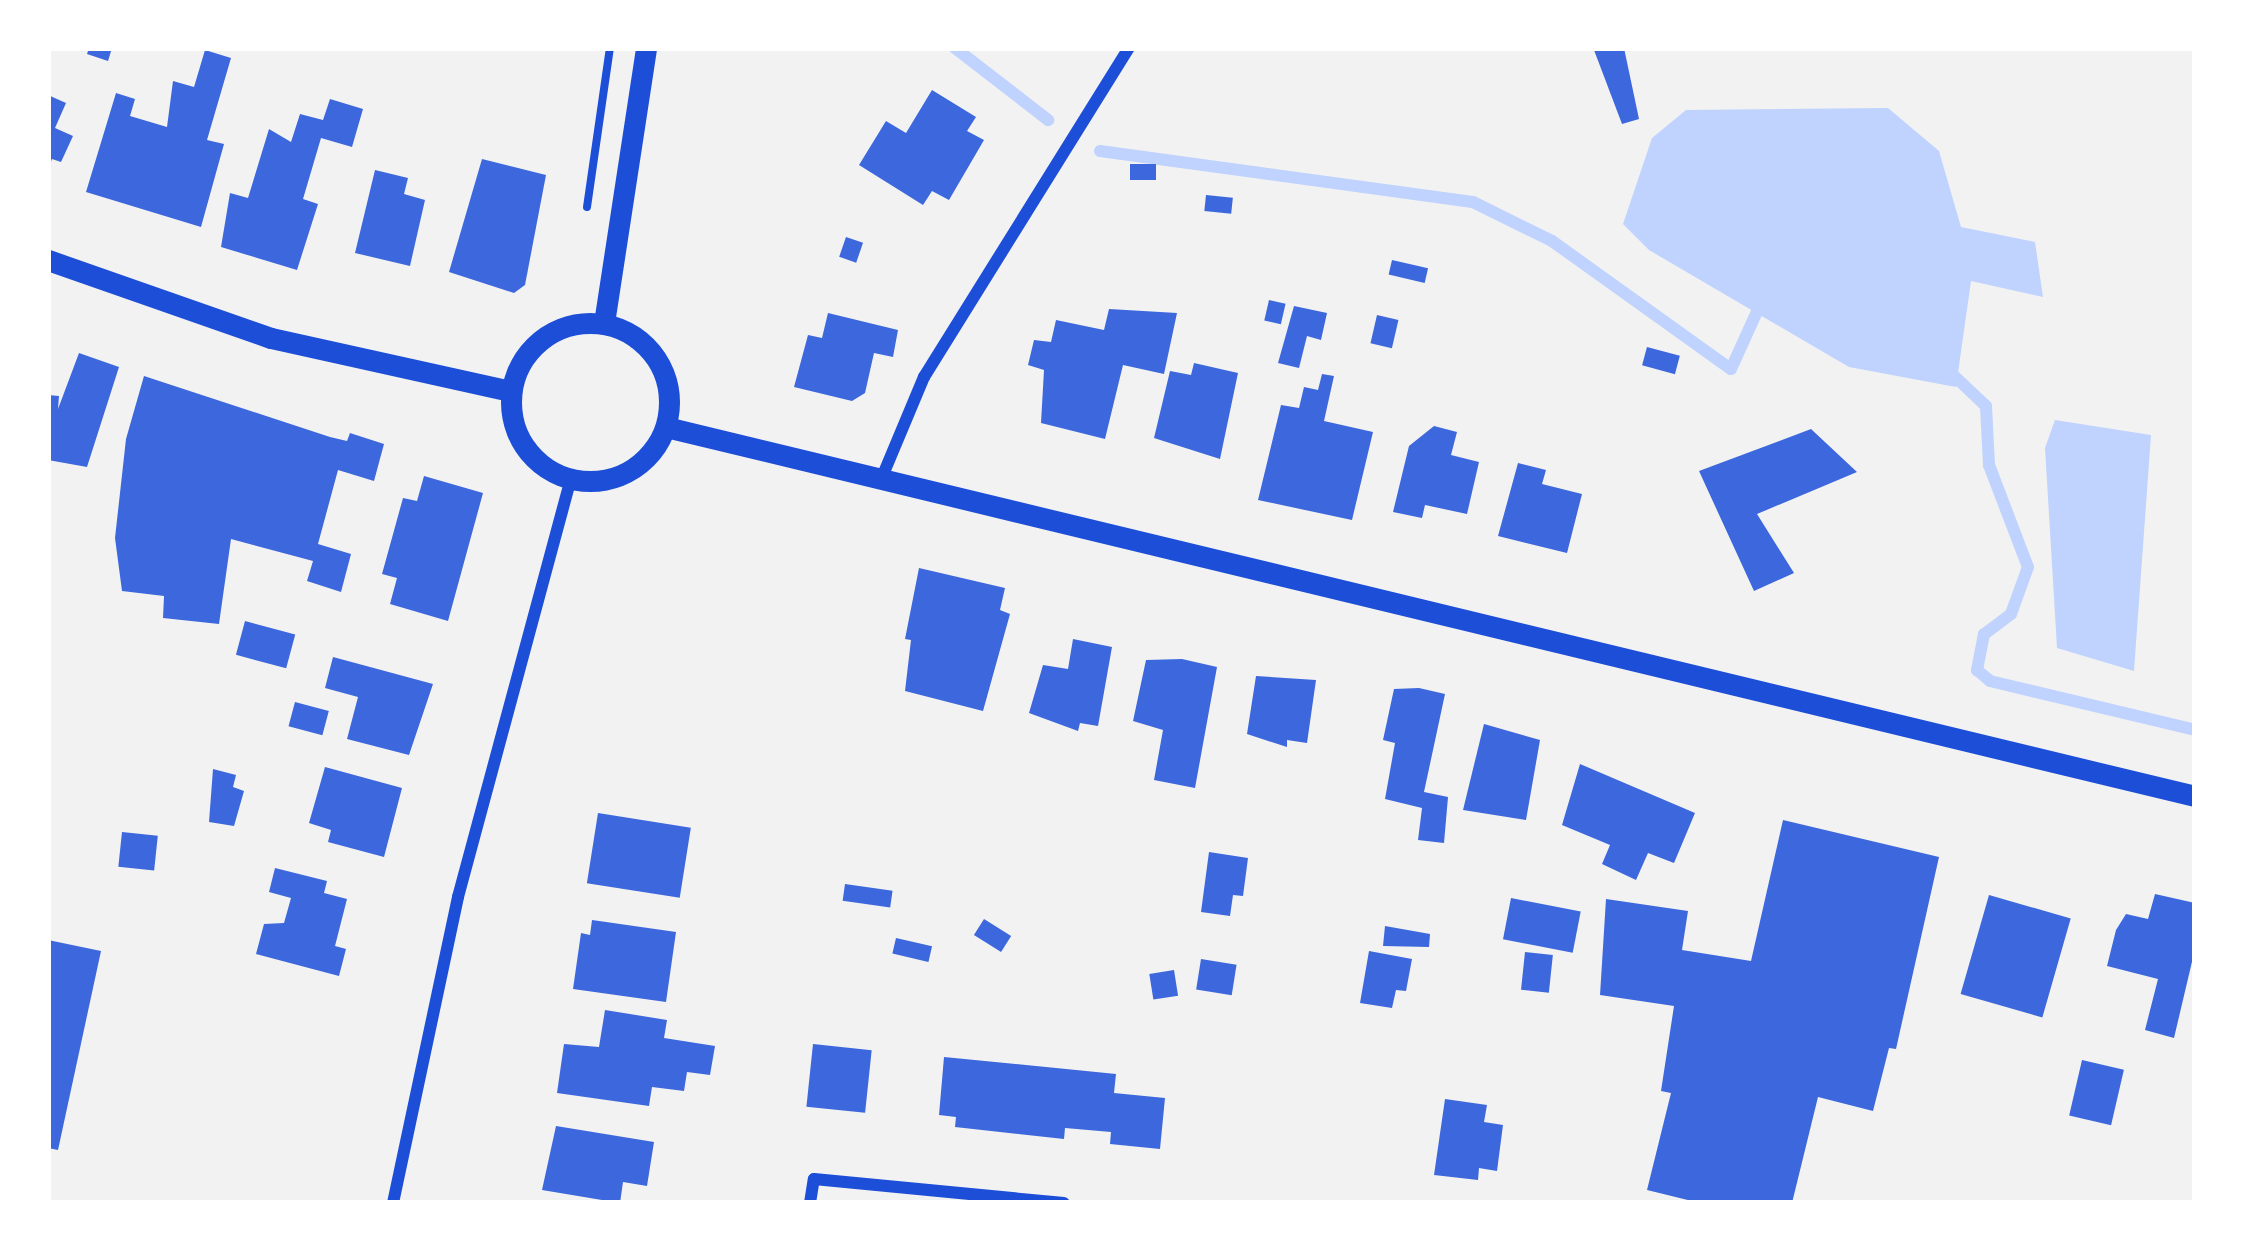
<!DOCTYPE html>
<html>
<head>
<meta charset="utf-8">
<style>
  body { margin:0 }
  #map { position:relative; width:2243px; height:1251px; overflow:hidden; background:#f2f2f2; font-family:Lato,sans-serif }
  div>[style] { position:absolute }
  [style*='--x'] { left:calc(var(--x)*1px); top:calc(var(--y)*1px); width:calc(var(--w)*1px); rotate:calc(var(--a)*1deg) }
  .water>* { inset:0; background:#bfd3fe }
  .stream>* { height:12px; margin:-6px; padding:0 6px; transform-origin:6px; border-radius:6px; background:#bfd3fe }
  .building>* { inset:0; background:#3d67dc; transform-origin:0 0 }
  .path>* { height:8px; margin:-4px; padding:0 4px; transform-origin:4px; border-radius:4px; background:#1d4ed8 }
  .minor>* { height:12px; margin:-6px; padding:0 6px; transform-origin:6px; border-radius:6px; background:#1d4ed8 }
  .tertiary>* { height:21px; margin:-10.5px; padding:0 10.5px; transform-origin:10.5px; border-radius:10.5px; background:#1d4ed8 }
  .tertiary>.ring { margin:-10.5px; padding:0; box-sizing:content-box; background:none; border:21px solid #1d4ed8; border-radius:50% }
  span { translate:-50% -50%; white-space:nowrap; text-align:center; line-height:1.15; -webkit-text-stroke:10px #fff; paint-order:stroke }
  .frame { position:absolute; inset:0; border:51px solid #fff; pointer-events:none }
</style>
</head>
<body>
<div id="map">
  <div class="water">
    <i style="clip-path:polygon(1888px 108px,1939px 151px,1961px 227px,2035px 242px,2043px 297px,1971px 281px,1956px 387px,1849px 367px,1649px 250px,1623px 224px,1652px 138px,1686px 110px)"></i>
    <i style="clip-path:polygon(2055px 420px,2151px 435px,2134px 671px,2057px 648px,2045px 448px)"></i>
  </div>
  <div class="stream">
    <i style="--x:955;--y:48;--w:118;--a:37.7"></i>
    <i style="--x:1100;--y:151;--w:376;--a:7.8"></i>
    <i style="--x:1473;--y:202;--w:88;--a:26.3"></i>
    <i style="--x:1552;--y:241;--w:220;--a:35.6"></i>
    <i style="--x:1731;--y:369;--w:78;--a:-65.7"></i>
    <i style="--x:1949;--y:371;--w:51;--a:43.4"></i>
    <i style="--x:1986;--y:406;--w:59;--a:87.1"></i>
    <i style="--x:1989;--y:465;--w:109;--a:69.1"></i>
    <i style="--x:2028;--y:567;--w:50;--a:109.9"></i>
    <i style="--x:2011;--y:614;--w:34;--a:143"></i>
    <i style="--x:1984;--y:634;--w:37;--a:101"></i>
    <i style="--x:1977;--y:670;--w:17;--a:40"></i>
    <i style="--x:1990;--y:681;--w:211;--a:13.4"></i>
  </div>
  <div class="building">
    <i style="clip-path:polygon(89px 48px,112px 48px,108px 61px,87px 54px)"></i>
    <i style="clip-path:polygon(1624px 48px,1639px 119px,1622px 124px,1594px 50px)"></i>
    <i style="clip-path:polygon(205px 50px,231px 58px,207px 140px,224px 144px,201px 227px,86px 192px,116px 93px,135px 99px,130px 116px,167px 127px,173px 81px,194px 87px)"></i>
    <i style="clip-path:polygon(932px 90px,976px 117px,967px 131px,984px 140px,949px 200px,932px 191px,923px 205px,859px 165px,886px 121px,906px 133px)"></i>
    <i style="clip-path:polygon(48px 95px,66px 103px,55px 128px,73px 136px,61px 162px,52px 159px,48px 169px)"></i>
    <i style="clip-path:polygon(330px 99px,363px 109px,352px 147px,321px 138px,303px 199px,318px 204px,297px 270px,221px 247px,230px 193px,248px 198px,269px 129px,291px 142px,300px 114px,323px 120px)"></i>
    <i style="clip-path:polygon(482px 159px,546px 175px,525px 285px,514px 293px,449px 272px)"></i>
    <i style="left:1156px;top:164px;width:16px;height:26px;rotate:90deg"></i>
    <i style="clip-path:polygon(375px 170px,408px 178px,404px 194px,425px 200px,410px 266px,355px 253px)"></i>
    <i style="left:1206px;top:195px;width:27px;height:16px;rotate:6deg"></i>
    <i style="left:846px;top:237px;width:18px;height:21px;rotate:19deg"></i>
    <i style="left:1392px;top:260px;width:37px;height:15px;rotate:13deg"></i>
    <i style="left:1269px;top:300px;width:17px;height:21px;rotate:13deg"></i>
    <i style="clip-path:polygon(1294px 306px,1327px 313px,1321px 340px,1307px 336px,1299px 368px,1278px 363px)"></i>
    <i style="clip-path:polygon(1109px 309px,1177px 313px,1164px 374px,1123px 365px,1105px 439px,1041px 423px,1044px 370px,1028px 365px,1034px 340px,1051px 342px,1056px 320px,1104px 330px)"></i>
    <i style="clip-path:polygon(828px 313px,898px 330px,893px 357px,874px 353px,865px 393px,852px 401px,794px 387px,808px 335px,822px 338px)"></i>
    <i style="left:1377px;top:315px;width:22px;height:29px;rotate:13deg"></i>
    <i style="left:1647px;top:347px;width:34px;height:19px;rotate:15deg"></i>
    <i style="clip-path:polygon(79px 353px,119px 367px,87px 467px,48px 460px,48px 395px,59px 396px,58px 409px)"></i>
    <i style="clip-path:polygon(1194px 363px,1238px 373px,1220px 459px,1154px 438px,1170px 371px,1191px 375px)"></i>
    <i style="clip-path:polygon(1322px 374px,1334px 376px,1324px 421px,1373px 432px,1352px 520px,1258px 500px,1281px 405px,1299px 408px,1304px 387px,1318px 390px)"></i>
    <i style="clip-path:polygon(144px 376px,330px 437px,347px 441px,350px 433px,384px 444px,374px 481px,338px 470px,318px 544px,351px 554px,341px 592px,307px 581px,313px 561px,231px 539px,219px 624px,163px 618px,164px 596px,122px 591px,115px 538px,126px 439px)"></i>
    <i style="clip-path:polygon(1434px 426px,1457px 432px,1451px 455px,1479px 462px,1467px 514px,1425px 505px,1422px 518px,1393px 512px,1409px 446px)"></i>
    <i style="clip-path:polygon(1811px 429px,1857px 472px,1757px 514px,1794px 573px,1754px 591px,1699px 471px)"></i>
    <i style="clip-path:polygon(1518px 463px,1546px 470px,1542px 484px,1582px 494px,1567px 553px,1498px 536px)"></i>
    <i style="clip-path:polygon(424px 476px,483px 493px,448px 621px,390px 604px,397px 578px,382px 574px,403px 498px,417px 501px)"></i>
    <i style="clip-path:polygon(919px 568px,1005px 588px,1000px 610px,1010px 614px,983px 711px,905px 691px,911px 640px,905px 639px)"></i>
    <i style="left:245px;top:621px;width:52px;height:35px;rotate:15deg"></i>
    <i style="clip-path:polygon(1073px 639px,1112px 647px,1098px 726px,1080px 723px,1078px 731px,1029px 713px,1043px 665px,1068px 669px)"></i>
    <i style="clip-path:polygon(333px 657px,433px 684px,409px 755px,347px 739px,358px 697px,325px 688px)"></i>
    <i style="clip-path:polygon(1182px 659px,1217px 667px,1195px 788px,1154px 780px,1163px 730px,1133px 721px,1146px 660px)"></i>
    <i style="clip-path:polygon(1256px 676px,1316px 680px,1307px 743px,1287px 740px,1287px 747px,1247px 734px)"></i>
    <i style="clip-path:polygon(1419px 688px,1445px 694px,1424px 792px,1448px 797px,1444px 843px,1418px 840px,1422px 808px,1385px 799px,1395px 743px,1383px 740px,1394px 689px)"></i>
    <i style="left:295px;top:702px;width:35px;height:25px;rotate:15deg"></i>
    <i style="clip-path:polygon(1484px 724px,1540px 740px,1526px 820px,1463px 810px)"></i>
    <i style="clip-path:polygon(1580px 764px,1695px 813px,1674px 863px,1648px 853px,1636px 880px,1602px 864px,1610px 845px,1562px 825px)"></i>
    <i style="clip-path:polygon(325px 767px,402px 788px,384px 857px,328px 842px,331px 830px,309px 823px)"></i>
    <i style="clip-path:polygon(213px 769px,236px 775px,233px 787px,244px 791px,234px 826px,209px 822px)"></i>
    <i style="left:598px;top:813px;width:94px;height:71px;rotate:9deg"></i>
    <i style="clip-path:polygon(1783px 820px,1939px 857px,1896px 1049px,1889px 1048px,1873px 1111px,1818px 1097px,1792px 1203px,1700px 1203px,1647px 1190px,1671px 1093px,1661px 1091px,1674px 1006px,1600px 995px,1606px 899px,1688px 911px,1682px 950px,1751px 961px)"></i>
    <i style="left:122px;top:832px;width:36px;height:35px;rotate:6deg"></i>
    <i style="clip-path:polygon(1209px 852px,1248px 858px,1243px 896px,1233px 895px,1230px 916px,1201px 912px)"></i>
    <i style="clip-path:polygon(275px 868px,327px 881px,324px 893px,347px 899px,335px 946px,346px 949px,339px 976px,256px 954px,264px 924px,284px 923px,291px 898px,269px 892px)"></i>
    <i style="left:845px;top:884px;width:48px;height:17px;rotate:8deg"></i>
    <i style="clip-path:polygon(2155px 894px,2195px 903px,2195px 949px,2174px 1038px,2145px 1030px,2158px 979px,2107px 966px,2116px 930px,2126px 914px,2148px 919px)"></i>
    <i style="left:1989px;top:895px;width:85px;height:103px;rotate:16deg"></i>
    <i style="left:1511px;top:898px;width:71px;height:42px;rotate:11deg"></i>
    <i style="left:984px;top:919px;width:32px;height:19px;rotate:32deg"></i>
    <i style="clip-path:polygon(592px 920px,676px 932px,666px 1002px,573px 989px,581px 933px,590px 935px)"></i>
    <i style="clip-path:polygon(1385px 926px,1430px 934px,1429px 947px,1383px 946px)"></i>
    <i style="left:896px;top:938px;width:37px;height:16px;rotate:13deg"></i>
    <i style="clip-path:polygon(48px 940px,101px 951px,58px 1150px,48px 1148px)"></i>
    <i style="clip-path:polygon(1369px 951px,1412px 959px,1406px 991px,1396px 990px,1392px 1008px,1360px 1003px)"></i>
    <i style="left:1525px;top:952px;width:28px;height:38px;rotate:6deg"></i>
    <i style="left:1201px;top:959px;width:36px;height:31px;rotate:9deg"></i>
    <i style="left:1174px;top:970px;width:26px;height:25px;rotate:81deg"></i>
    <i style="clip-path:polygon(605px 1010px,667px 1020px,664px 1038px,715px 1046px,710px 1075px,687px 1072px,684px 1091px,652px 1087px,649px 1106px,557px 1093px,564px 1044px,599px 1047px)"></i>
    <i style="left:813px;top:1044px;width:59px;height:63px;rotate:6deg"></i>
    <i style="clip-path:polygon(944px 1057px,1116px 1074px,1114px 1093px,1165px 1098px,1160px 1149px,1110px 1144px,1111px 1132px,1065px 1128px,1064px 1139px,955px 1127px,956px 1117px,939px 1115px)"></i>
    <i style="left:2082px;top:1060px;width:43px;height:57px;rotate:13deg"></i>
    <i style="clip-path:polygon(1445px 1099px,1487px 1105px,1484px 1122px,1503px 1125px,1497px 1171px,1479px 1168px,1478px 1180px,1434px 1175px)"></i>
    <i style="clip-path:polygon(556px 1126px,654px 1142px,647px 1186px,623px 1182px,620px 1203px,542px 1190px)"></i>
  </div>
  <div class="path">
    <i style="--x:587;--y:207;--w:161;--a:-81.8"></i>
  </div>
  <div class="minor">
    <i style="--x:880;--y:482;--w:114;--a:-67.3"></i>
    <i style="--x:924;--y:377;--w:388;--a:-58.1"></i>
    <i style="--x:393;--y:1203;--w:313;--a:-78"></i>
    <i style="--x:458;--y:897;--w:433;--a:-74.9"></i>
    <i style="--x:810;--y:1203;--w:24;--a:-81"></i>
    <i style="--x:814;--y:1179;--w:251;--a:5.5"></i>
  </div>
  <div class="tertiary">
    <i style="--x:48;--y:260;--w:236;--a:19.3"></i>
    <i style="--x:271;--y:338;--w:246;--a:12.5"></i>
    <i style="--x:604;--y:323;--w:278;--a:-81.3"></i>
    <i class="ring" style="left:511px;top:323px;width:137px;height:137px"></i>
    <i style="--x:666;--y:427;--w:1573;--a:13.57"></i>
  </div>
  <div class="frame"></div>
</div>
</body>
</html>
